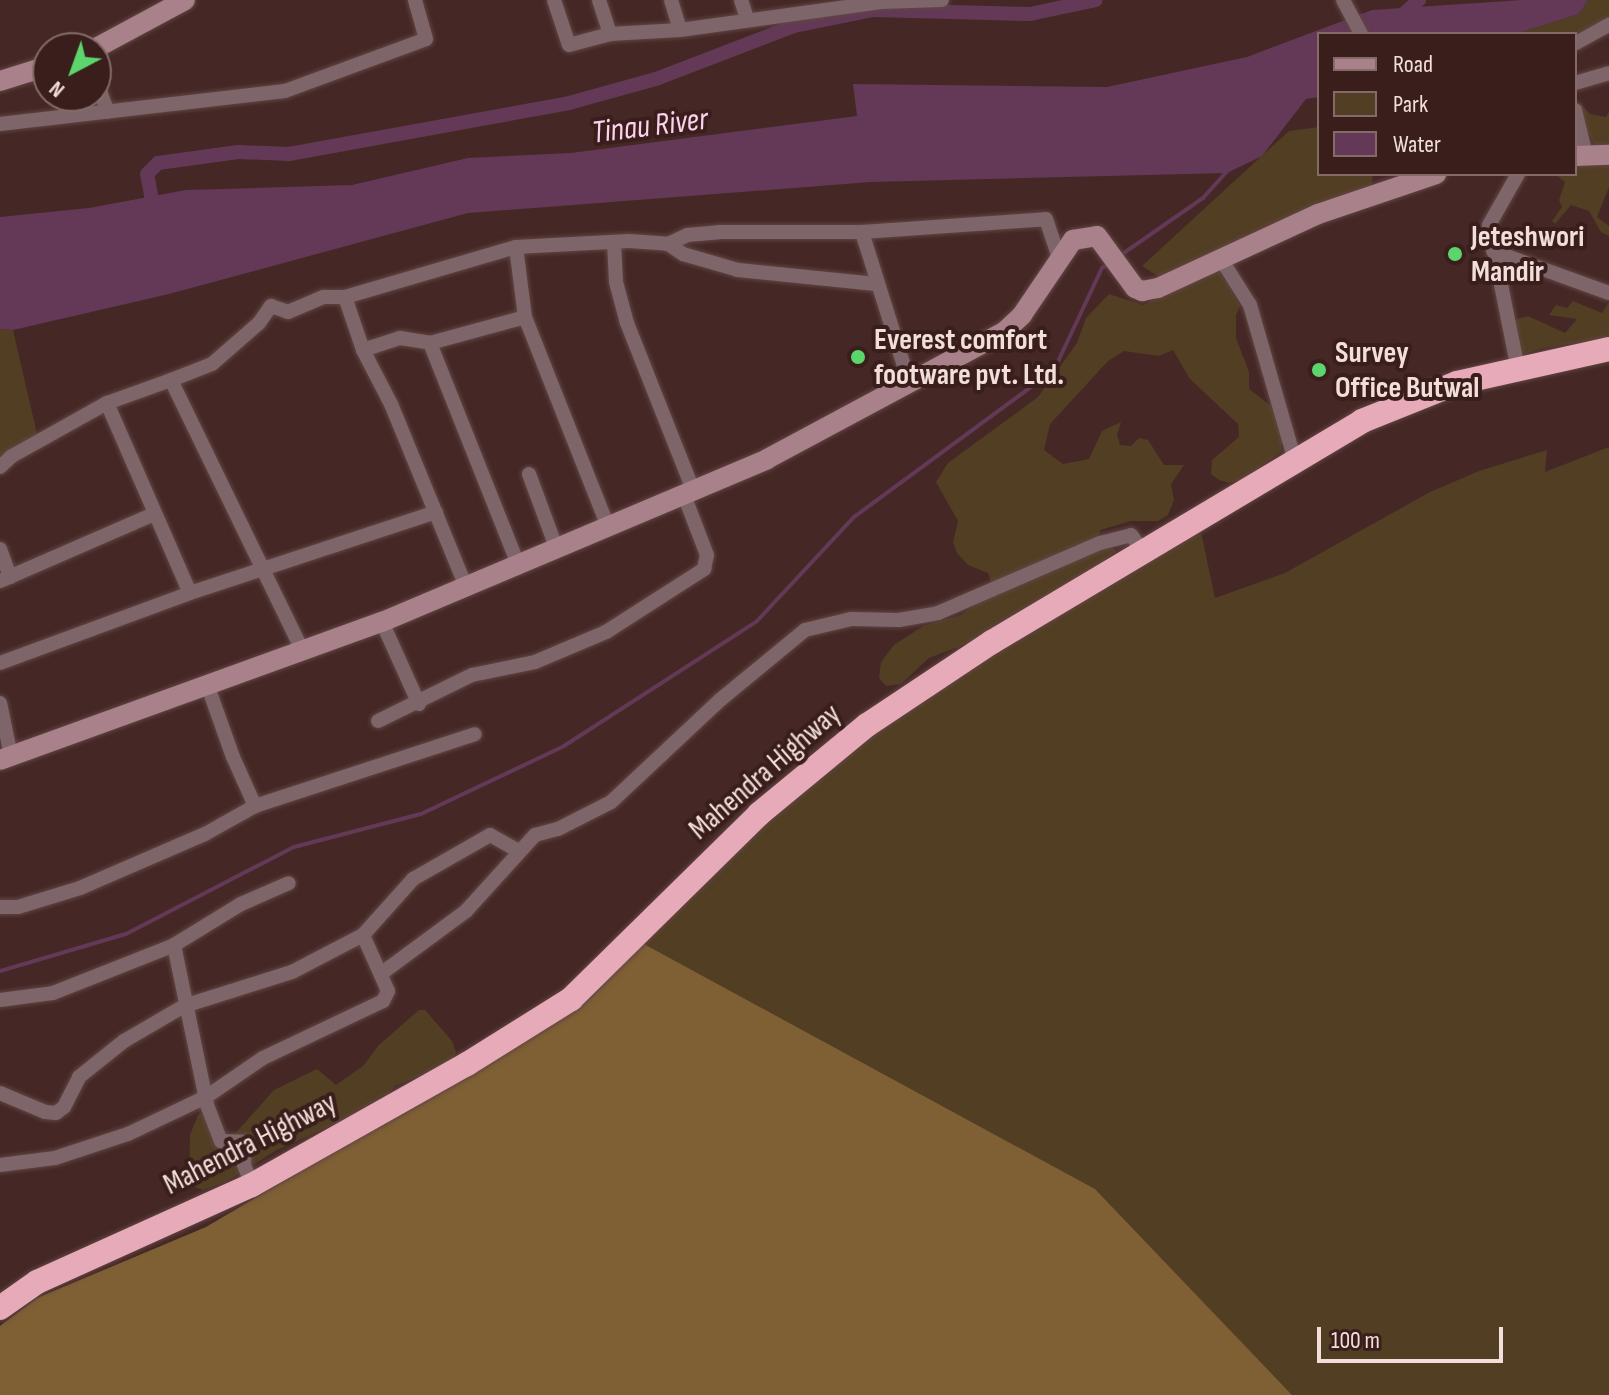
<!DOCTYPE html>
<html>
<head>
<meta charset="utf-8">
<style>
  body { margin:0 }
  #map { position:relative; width:1609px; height:1395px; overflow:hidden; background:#452825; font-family:"Sofia Sans Condensed",sans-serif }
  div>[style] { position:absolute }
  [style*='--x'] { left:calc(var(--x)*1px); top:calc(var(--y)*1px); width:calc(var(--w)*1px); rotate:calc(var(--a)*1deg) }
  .green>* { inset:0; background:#523e23 }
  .forest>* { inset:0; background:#7f6034 }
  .water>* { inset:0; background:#633957 }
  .stream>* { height:4px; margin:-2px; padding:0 2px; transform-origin:2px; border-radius:2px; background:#633957 }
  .canal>* { height:14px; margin:-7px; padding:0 7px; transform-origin:7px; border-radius:7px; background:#633957 }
  .roads { filter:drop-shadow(0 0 2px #614542) drop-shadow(0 0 2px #614542) }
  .street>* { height:14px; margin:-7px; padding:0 7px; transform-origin:7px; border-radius:7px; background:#7d656a }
  .secondary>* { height:20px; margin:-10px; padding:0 10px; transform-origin:10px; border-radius:10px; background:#a8818a }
  .highway>* { height:24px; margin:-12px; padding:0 12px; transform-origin:12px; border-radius:12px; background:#e7aab9 }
  .dots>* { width:22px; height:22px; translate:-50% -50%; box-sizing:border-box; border:4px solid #3a1e1b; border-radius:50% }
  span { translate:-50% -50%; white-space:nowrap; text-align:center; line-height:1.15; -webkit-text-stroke:8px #3a1e1b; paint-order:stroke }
  .poi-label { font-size:30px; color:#f2dedb; font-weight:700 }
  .left { translate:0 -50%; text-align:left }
  .street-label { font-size:30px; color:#f2dedb }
  .water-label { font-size:32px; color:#fed2ef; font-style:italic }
  .legend { position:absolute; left:1317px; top:32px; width:260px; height:144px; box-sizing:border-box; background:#3a1e1b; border:2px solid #846b68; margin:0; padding:10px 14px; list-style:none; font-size:24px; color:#f2dedb }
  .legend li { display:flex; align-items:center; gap:16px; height:40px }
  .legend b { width:40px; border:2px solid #846b68 }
  .north { position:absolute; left:32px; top:32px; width:80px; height:80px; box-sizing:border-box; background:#3a1e1b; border:2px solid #846b68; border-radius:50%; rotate:221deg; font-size:22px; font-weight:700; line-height:32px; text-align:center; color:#f2dedb }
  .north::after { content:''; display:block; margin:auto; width:28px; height:36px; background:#5cd56d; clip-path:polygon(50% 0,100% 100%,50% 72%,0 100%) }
  .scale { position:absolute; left:1317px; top:1327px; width:186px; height:36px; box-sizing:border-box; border:4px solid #f2dedb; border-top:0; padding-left:10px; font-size:24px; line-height:28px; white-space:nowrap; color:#f2dedb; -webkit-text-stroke:6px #3a1e1b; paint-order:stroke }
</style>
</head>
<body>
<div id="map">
  <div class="green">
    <i style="clip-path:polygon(1588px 0,1609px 0,1609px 19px,1575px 41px,1575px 34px,1515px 34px,1579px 14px)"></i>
    <i style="clip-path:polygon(1580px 103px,1590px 114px,1606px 117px,1609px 112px,1609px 145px,1595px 146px,1581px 117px)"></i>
    <i style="clip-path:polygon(1319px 127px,1319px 174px,1373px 174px,1371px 188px,1164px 280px,1142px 266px,1289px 131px)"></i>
    <i style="clip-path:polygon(1609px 161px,1609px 187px,1597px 217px,1609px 226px,1609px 236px,1601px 232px,1589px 211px,1571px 205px,1555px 224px,1552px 221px,1562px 207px,1559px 200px,1565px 182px,1555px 174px,1575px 174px,1575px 162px)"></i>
    <i style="clip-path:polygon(1220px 270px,1240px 306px,1236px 315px,1236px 338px,1249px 372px,1249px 389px,1271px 406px,1283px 429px,1281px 452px,1242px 480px,1229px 483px,1219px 480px,1211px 474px,1212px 460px,1239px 437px,1238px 424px,1190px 379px,1173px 350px,1159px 356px,1124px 351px,1108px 361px,1050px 424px,1044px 450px,1063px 464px,1089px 459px,1102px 431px,1121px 422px,1117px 435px,1120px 445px,1131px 446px,1139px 438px,1148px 440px,1164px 465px,1184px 465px,1171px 484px,1174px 500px,1168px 515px,1158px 521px,1131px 521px,1100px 530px,1100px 539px,1117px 551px,1094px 568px,968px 643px,929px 658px,901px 684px,886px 686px,879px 678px,881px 662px,894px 645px,923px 626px,961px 615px,994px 591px,988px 573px,968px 565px,957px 553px,953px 542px,958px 521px,936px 482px,948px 463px,1038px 397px,1077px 343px,1086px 318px,1109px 294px,1143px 305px)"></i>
    <i style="clip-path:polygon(1573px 301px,1602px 313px,1609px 302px,1609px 338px,1543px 348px,1518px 356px,1511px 321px,1528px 316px,1565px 333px,1577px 319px,1549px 315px,1556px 305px,1567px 308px)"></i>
    <i style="clip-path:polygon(0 329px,13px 330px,37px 434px,0 456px)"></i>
    <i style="clip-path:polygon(1609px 447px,1609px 1395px,1292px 1395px,1095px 1189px,644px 944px,794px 795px,907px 706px,1201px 532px,1215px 598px,1285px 573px,1430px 492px,1479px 471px,1547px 450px,1545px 472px)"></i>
    <i style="clip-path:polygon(419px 1010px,425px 1010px,452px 1041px,456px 1052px,453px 1062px,395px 1086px,383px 1102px,277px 1150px,227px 1181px,203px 1190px,189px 1185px,190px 1135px,198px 1115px,202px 1113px,217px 1136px,232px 1137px,274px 1090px,317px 1069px,336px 1085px,363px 1066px,379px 1045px)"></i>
  </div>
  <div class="forest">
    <i style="clip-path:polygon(644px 944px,1095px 1189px,1292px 1395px,0 1395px,0 1326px,37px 1298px,206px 1227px,496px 1056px)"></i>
  </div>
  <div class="water">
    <i style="clip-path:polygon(1522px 0,1588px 0,1579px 14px,1515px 34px,1319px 34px,1319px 97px,1306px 99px,1262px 156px,1227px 173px,871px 182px,468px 213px,169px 294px,13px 330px,0 329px,0 217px,89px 208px,186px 190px,352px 185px,468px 158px,571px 153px,857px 116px,853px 84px,1107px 87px,1247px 57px,1372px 10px)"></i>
  </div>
  <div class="stream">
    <i style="--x:1121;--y:255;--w:100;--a:-34.8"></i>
    <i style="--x:1203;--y:198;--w:39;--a:-48"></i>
    <i style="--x:0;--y:971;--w:131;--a:-16.4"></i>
    <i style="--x:126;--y:934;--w:189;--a:-27.4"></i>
    <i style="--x:294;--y:847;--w:131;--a:-14.6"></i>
    <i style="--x:421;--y:814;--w:158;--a:-25.4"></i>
    <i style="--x:564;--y:746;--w:230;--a:-32.9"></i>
    <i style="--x:757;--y:621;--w:142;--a:-47"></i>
    <i style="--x:854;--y:517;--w:248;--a:-36.3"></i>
    <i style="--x:1054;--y:370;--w:113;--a:-64.8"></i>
    <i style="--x:1102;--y:268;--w:9;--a:-32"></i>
  </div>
  <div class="canal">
    <i style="--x:1397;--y:34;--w:24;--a:-68"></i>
    <i style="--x:1406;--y:12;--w:18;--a:-43"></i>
    <i style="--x:152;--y:201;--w:27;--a:-100"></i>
    <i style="--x:147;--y:174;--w:16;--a:-45"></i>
    <i style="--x:158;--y:163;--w:81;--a:-7.8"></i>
    <i style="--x:238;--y:152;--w:51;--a:2.2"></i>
    <i style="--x:289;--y:154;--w:285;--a:-10.3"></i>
    <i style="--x:569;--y:103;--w:90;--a:-15.4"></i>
    <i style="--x:656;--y:79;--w:148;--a:-21"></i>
    <i style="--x:794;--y:26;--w:81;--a:-11.4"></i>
    <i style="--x:873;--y:10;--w:157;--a:1.5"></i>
    <i style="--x:1030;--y:14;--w:67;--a:-12"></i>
  </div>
  <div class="roads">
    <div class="street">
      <i style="--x:554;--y:0;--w:47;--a:71.6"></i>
      <i style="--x:569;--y:45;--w:42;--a:-15"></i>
      <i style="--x:610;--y:34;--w:70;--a:-3.3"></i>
      <i style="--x:680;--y:30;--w:203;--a:-7.9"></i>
      <i style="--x:881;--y:2;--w:61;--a:-1.9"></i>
      <i style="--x:599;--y:0;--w:36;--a:72"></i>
      <i style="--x:671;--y:0;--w:31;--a:73"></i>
      <i style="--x:741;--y:0;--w:20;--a:72"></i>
      <i style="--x:1343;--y:0;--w:38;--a:62"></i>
      <i style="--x:1576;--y:43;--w:38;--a:-29"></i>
      <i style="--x:96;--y:81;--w:33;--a:69"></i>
      <i style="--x:1575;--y:83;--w:35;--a:-16"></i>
      <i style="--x:1575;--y:110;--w:46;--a:76.3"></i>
      <i style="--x:0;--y:124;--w:287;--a:-6.6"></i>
      <i style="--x:285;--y:91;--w:150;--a:-20.2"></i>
      <i style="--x:426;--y:39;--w:41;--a:-105.8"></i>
      <i style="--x:862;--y:232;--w:157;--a:72.6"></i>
      <i style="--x:614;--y:243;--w:39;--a:87"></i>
      <i style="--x:616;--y:282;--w:42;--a:75"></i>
      <i style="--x:627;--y:323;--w:182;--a:68.4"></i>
      <i style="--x:668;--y:244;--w:18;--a:34"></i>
      <i style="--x:683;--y:254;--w:57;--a:16.2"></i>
      <i style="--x:738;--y:270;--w:139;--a:5.8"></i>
      <i style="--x:516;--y:247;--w:71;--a:82.7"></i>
      <i style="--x:525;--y:317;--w:226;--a:68.4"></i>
      <i style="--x:1493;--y:251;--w:123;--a:19.9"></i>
      <i style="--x:1221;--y:259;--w:54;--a:57.8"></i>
      <i style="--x:1250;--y:305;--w:162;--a:73.9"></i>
      <i style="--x:345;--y:297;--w:56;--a:71.2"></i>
      <i style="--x:363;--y:350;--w:61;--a:62.6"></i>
      <i style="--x:391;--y:404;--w:198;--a:67.7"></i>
      <i style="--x:430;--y:343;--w:238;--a:68.3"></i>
      <i style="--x:363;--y:350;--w:39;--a:-18"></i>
      <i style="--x:400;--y:338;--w:30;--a:9"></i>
      <i style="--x:430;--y:343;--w:98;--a:-15.3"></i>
      <i style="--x:1518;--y:369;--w:147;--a:-101.4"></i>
      <i style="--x:1489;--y:225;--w:59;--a:-60.4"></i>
      <i style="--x:171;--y:380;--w:44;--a:-21.3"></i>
      <i style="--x:212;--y:364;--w:62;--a:-41.1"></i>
      <i style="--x:259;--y:323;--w:21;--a:-55"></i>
      <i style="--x:271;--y:306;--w:18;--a:19"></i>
      <i style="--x:288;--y:312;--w:39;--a:-23"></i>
      <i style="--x:324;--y:297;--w:21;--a:0"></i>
      <i style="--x:345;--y:297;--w:178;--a:-16.3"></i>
      <i style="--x:516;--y:247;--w:113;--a:-3"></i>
      <i style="--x:629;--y:241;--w:39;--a:4"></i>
      <i style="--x:668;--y:244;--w:21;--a:-25"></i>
      <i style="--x:687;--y:235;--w:32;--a:-5"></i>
      <i style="--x:719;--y:232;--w:143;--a:0"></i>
      <i style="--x:862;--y:232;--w:184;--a:-4"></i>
      <i style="--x:1046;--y:219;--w:41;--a:71.6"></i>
      <i style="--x:107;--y:403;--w:207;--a:66.4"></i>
      <i style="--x:0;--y:467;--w:16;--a:-43"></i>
      <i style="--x:12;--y:456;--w:109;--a:-29.2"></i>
      <i style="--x:107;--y:403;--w:68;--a:-19.8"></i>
      <i style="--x:171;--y:380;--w:300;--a:64.1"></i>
      <i style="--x:529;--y:474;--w:78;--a:69.7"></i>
      <i style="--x:0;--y:549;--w:30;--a:70"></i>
      <i style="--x:0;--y:581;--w:168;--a:-23.5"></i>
      <i style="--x:382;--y:622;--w:90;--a:65.7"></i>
      <i style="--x:0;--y:663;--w:202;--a:-20.2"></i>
      <i style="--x:190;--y:593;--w:259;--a:-18.2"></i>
      <i style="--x:207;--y:684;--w:77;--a:70.4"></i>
      <i style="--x:233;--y:757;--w:54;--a:65.8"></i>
      <i style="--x:0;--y:703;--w:54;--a:78.3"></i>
      <i style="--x:378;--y:721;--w:105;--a:-26.1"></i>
      <i style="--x:472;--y:675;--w:64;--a:-11.7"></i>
      <i style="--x:535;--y:662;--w:77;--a:-22.9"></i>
      <i style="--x:606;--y:632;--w:117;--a:-32.7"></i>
      <i style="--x:704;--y:569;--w:14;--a:-78"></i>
      <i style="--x:707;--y:555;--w:64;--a:-111"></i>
      <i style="--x:0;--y:907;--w:18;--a:0"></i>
      <i style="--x:18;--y:907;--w:65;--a:-17"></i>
      <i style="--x:80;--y:888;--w:136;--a:-23.4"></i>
      <i style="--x:205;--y:834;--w:57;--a:-29.2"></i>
      <i style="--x:255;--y:806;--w:231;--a:-18.1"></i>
      <i style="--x:174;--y:945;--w:163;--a:78.3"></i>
      <i style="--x:207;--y:1105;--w:39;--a:69"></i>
      <i style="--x:221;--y:1141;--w:24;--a:2"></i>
      <i style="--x:245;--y:1142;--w:23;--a:92"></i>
      <i style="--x:244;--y:1165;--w:22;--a:68"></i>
      <i style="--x:382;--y:973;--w:104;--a:-36.4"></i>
      <i style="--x:466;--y:911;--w:103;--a:-47.8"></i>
      <i style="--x:535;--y:835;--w:24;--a:-15"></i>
      <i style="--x:558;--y:829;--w:59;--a:-27"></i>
      <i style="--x:611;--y:802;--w:149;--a:-43.1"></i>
      <i style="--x:720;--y:700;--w:110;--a:-39.5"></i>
      <i style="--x:805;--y:630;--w:47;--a:-13.4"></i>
      <i style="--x:851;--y:619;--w:48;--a:1.2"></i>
      <i style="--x:899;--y:620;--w:40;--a:-10"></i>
      <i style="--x:938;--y:613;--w:176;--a:-23.4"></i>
      <i style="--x:1100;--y:543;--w:32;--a:-14"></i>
      <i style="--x:1131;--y:535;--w:21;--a:53"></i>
      <i style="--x:0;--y:1000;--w:53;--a:-7.5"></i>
      <i style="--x:53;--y:993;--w:130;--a:-21.6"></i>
      <i style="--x:174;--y:945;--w:79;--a:-31.5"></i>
      <i style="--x:241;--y:904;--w:52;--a:-23.6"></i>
      <i style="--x:0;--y:1093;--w:49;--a:22.9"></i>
      <i style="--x:45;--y:1112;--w:11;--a:5"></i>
      <i style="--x:56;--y:1113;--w:10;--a:-37"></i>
      <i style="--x:64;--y:1107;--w:34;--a:-63"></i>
      <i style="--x:79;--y:1077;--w:58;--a:-38.7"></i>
      <i style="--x:124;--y:1041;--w:69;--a:-30.3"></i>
      <i style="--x:184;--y:1006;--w:113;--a:-17.5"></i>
      <i style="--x:292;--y:972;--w:80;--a:-27.5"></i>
      <i style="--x:363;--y:935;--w:75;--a:-48.2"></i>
      <i style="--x:413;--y:879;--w:89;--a:-29.7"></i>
      <i style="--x:490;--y:835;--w:31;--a:29"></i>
      <i style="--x:0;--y:1165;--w:55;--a:-7.3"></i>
      <i style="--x:55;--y:1158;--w:77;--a:-18.2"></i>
      <i style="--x:128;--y:1134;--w:86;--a:-25.4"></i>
      <i style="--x:206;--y:1097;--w:69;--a:-34.4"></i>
      <i style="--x:263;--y:1058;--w:133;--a:-25.4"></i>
      <i style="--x:383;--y:1001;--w:11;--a:-63"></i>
      <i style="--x:388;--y:991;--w:61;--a:-114.1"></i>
    </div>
    <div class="secondary">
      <i style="--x:96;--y:48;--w:101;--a:-28.3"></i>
      <i style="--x:0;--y:81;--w:50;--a:-17.4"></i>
      <i style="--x:1575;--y:156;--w:34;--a:-2"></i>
      <i style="--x:0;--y:760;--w:406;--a:-19.9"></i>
      <i style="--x:382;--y:622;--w:418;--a:-22.9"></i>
      <i style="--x:767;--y:459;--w:269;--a:-28.2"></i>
      <i style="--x:1004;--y:332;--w:25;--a:-43"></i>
      <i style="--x:1022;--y:315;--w:91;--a:-55.8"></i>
      <i style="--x:1073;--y:240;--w:24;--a:-9"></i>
      <i style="--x:1097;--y:236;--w:64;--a:53.8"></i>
      <i style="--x:1135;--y:288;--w:8;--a:23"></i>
      <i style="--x:1142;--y:291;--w:16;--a:-11"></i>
      <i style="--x:1158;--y:288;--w:176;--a:-24.8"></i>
      <i style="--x:1318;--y:214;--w:125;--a:-18.7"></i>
    </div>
    <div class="highway">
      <i style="--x:0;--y:1308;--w:45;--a:-35.1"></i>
      <i style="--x:37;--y:1282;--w:236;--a:-24.3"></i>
      <i style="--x:252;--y:1185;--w:247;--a:-29.4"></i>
      <i style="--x:467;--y:1064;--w:123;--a:-32"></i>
      <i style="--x:571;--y:999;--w:264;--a:-44.5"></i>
      <i style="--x:759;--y:814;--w:140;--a:-39.5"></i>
      <i style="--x:867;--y:725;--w:150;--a:-33.6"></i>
      <i style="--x:992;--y:642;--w:431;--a:-30.8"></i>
      <i style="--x:1362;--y:421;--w:102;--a:-21.8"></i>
      <i style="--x:1457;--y:383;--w:156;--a:-12.6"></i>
    </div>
  </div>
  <div class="dots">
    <i style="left:1455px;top:254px;background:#5cd56d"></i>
    <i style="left:858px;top:357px;background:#5cd56d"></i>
    <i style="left:1319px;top:370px;background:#5cd56d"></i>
  </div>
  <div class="poi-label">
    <span class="left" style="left:1471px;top:254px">Jeteshwori<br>Mandir</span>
    <span class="left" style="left:874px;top:357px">Everest comfort<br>footware pvt. Ltd.</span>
    <span class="left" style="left:1335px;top:370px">Survey<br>Office Butwal</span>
  </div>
  <div class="street-label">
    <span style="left:765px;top:772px;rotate:-41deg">Mahendra Highway</span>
    <span style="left:250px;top:1144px;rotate:-27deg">Mahendra Highway</span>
  </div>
  <div class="water-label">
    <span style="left:650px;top:127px;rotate:-7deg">Tinau River</span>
  </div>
  <ul class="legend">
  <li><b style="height:10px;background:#a8818a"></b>Road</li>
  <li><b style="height:22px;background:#523e23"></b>Park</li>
  <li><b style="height:22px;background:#633957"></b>Water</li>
  </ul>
  <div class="north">N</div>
  <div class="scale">100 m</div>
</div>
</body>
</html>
